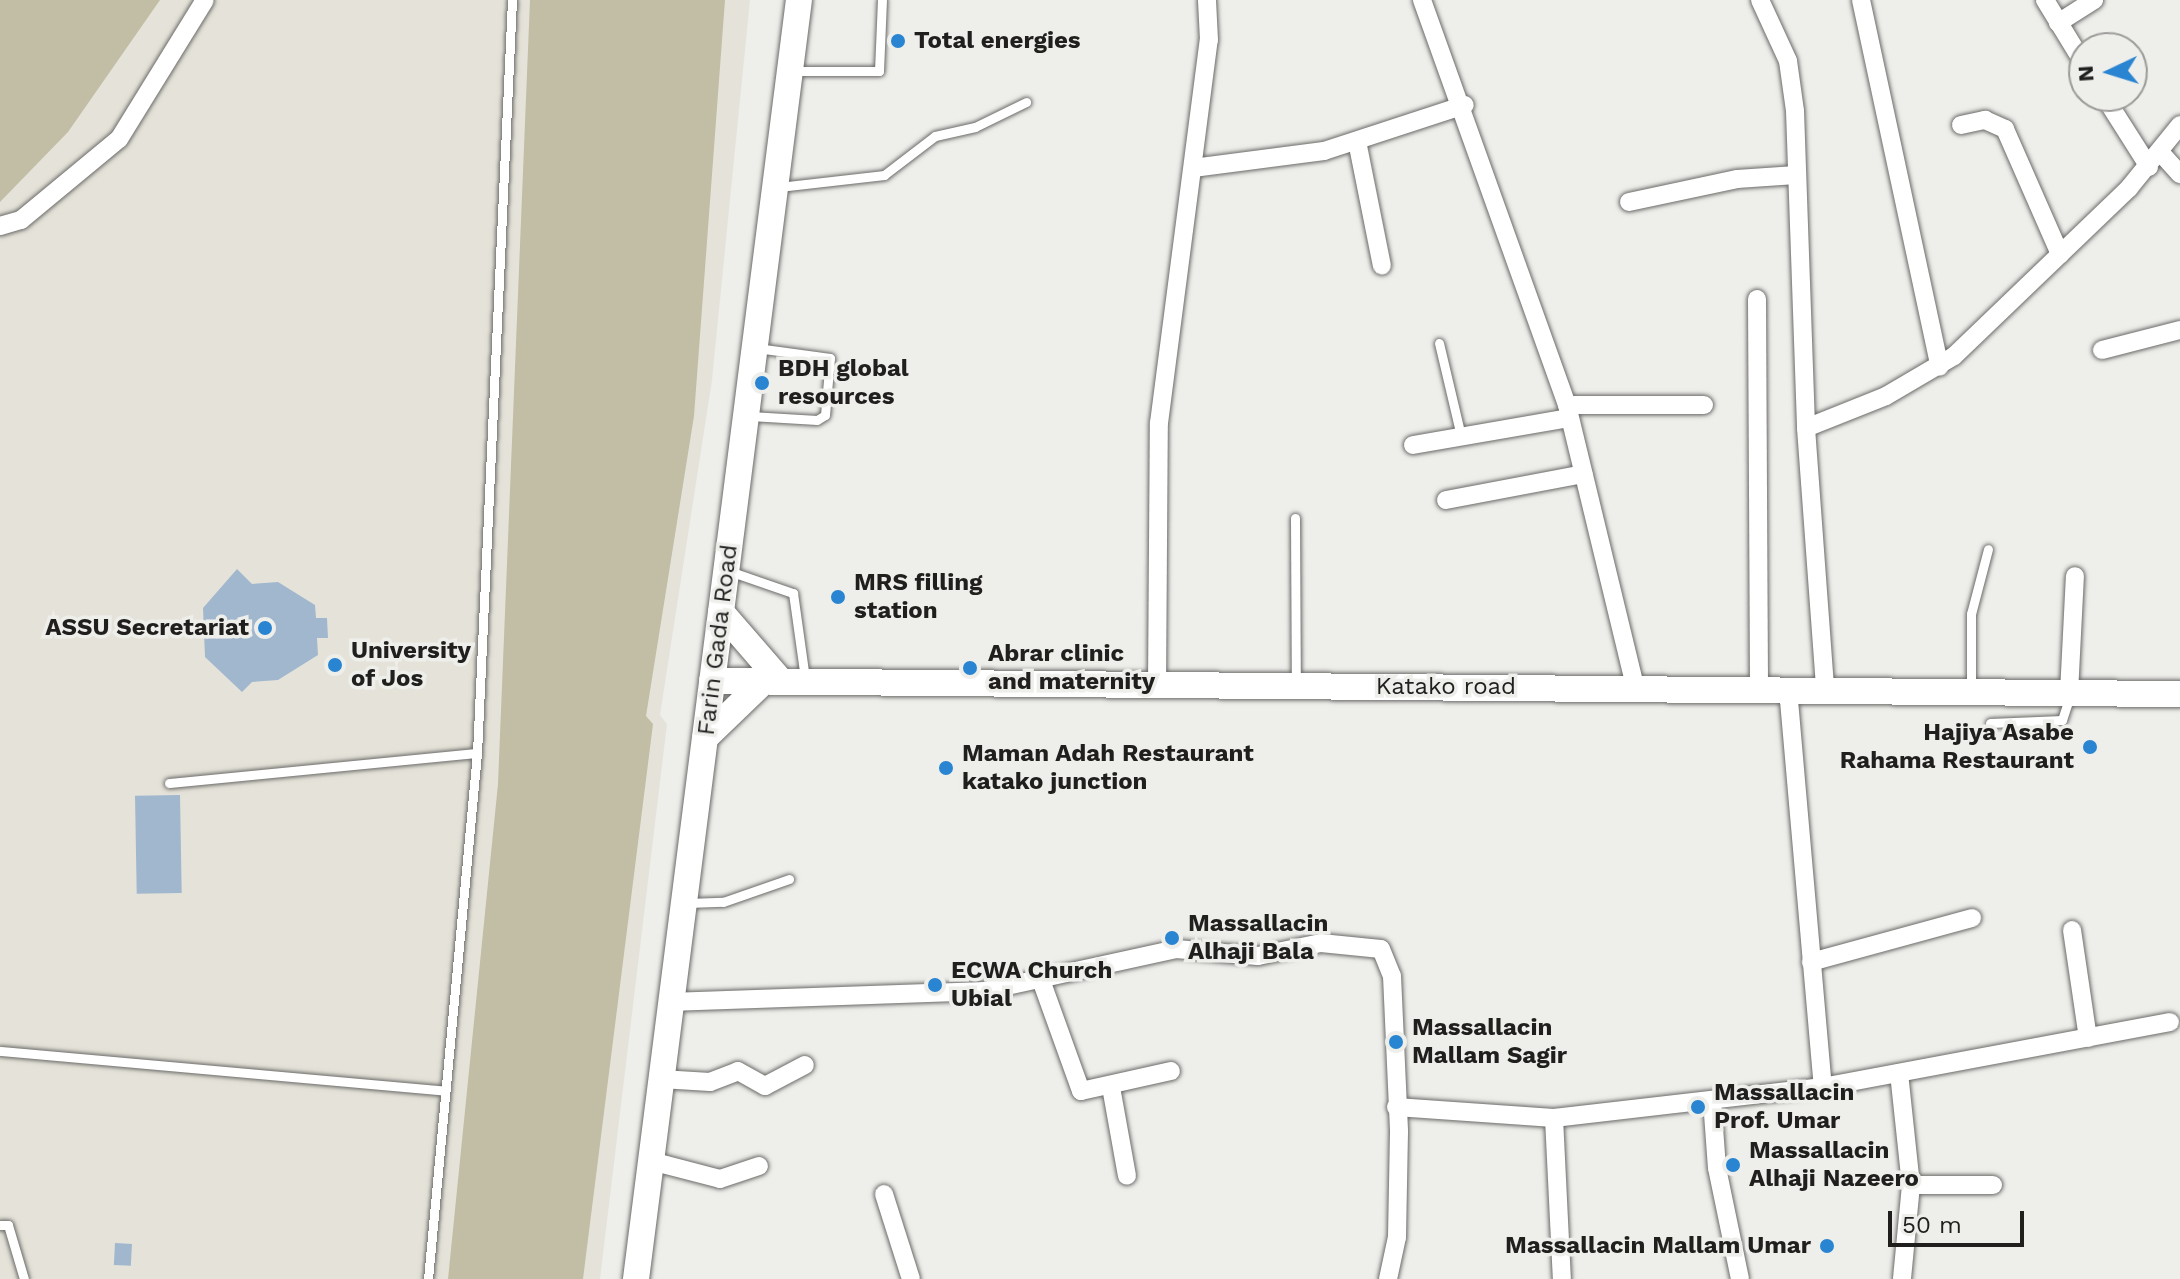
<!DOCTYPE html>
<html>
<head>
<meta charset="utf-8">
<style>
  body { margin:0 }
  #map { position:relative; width:2180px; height:1279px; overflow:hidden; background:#eeeeeb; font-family:"Work Sans",sans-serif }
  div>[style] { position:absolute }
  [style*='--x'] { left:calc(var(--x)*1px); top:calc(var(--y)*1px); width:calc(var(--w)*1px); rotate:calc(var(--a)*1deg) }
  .built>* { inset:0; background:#e5e3d9 }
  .green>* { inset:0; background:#c2bda5 }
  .building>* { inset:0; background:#a1b7ce; transform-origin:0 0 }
  .roads { filter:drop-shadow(0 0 2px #6b6a68) drop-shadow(0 0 2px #6b6a68) }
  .lane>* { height:9px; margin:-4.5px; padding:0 4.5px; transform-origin:4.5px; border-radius:4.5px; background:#fff }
  .street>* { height:18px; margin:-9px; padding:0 9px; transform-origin:9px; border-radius:9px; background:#fff }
  .secondary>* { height:26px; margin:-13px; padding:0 13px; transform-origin:13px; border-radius:13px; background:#fff }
  .dots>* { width:22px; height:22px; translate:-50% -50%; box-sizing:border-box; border:4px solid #eeeeeb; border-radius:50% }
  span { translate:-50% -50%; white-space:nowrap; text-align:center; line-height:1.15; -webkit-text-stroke:7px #eeeeeb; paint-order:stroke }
  .poi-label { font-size:24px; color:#201f1e; font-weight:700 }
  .left { translate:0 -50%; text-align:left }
  .right { translate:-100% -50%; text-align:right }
  .street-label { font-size:24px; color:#201f1e }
  .north { position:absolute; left:2068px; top:32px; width:80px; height:80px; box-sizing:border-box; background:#eeeeeb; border:2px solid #9c9b99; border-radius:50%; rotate:266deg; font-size:22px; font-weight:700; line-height:32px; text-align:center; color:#201f1e }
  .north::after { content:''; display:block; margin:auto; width:28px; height:36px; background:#2984d1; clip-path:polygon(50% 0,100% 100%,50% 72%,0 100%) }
  .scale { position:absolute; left:1888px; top:1211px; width:136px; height:36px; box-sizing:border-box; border:4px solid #201f1e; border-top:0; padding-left:10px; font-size:24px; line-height:28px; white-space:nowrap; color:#201f1e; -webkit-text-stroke:6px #eeeeeb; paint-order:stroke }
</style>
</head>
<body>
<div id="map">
  <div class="built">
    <i style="clip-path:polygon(0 0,750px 0,712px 380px,660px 715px,667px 724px,600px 1279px,0 1279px)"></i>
  </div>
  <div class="green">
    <i style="clip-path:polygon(0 0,160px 0,68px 132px,0 202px)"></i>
    <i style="clip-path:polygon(530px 0,725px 0,694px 416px,646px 716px,653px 724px,583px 1279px,448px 1279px,498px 784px)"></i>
  </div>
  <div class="building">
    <i style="clip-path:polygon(237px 569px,252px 584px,278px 582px,315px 605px,316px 618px,327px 618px,328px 638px,317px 638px,318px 655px,278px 680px,252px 682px,242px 692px,205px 657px,203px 608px)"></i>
    <i style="left:180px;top:795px;width:98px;height:45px;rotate:89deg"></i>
    <i style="left:115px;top:1243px;width:17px;height:22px;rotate:3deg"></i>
  </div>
  <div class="roads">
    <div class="lane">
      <i style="--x:793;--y:71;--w:86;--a:0"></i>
      <i style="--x:879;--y:71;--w:71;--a:-87.6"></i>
      <i style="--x:779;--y:187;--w:106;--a:-6.5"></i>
      <i style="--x:884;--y:175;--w:64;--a:-37.4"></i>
      <i style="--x:935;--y:136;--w:41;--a:-12.7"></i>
      <i style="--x:975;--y:127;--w:57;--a:-26.1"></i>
      <i style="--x:1439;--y:343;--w:96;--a:76.7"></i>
      <i style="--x:750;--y:416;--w:67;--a:3.4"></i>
      <i style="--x:817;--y:420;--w:9;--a:-32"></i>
      <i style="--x:825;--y:415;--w:57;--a:-85"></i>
      <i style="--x:830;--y:358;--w:74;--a:-172.2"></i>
      <i style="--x:1295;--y:518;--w:166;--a:89.7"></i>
      <i style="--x:729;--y:571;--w:68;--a:19"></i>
      <i style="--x:793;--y:593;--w:86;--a:82"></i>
      <i style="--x:1971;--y:688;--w:74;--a:-90"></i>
      <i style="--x:1971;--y:614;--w:67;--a:-75.3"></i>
      <i style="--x:1990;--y:723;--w:72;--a:-2.4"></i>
      <i style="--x:2062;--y:720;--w:26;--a:-72"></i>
      <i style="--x:169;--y:783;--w:309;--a:-5.6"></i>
      <i style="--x:687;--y:903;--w:36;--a:-2"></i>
      <i style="--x:723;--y:902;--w:70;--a:-19.2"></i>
      <i style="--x:0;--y:1051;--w:446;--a:5.1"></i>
      <i style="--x:0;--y:1225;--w:8;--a:0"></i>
      <i style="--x:8;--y:1225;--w:56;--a:73.5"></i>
      <i style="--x:428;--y:1279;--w:528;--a:-84.68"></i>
      <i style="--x:477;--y:753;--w:754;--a:-87.34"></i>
    </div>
    <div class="street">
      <i style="--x:1422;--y:0;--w:430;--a:70.3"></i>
      <i style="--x:1567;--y:405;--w:290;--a:76.4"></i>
      <i style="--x:1760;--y:0;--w:67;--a:65.3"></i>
      <i style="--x:1788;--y:61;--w:50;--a:82"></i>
      <i style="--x:1795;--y:111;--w:317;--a:88"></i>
      <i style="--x:1806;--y:428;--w:262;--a:85.8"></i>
      <i style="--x:1861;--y:0;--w:375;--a:77.9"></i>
      <i style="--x:2045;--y:0;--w:75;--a:58.6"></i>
      <i style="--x:2058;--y:23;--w:43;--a:-32.6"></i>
      <i style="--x:2104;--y:96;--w:84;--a:57.6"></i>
      <i style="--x:1961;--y:125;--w:25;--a:-12"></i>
      <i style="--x:1985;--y:120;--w:22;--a:24"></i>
      <i style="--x:2005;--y:129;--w:137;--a:66.3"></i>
      <i style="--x:1357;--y:141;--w:127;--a:78.7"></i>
      <i style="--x:2160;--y:152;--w:30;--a:48"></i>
      <i style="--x:1193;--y:168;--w:132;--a:-7.4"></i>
      <i style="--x:1324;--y:151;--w:148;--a:-18.1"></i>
      <i style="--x:1629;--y:202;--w:110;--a:-12"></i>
      <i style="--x:1737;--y:179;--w:59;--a:-3.9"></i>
      <i style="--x:0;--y:226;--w:22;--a:-16"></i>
      <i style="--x:21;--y:220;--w:127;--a:-39.6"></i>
      <i style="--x:119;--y:139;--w:163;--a:-58.3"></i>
      <i style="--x:1757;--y:299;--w:390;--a:89.7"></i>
      <i style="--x:2102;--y:350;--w:81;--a:-14.4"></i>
      <i style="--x:1567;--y:405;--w:137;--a:0"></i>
      <i style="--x:1806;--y:428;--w:86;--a:-21.8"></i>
      <i style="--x:1886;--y:396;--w:79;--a:-30.5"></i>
      <i style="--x:1954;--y:356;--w:243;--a:-43.8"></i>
      <i style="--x:2129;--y:188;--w:81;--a:-51"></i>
      <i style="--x:1413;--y:445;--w:159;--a:-9.8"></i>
      <i style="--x:1446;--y:500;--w:140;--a:-10.7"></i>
      <i style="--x:1157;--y:687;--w:264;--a:-89.6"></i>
      <i style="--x:1159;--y:423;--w:386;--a:-82.6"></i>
      <i style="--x:1209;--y:40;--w:40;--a:-92.9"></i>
      <i style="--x:1788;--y:689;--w:400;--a:85"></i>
      <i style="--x:2069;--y:693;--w:117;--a:-87.1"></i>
      <i style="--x:2072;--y:930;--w:109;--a:81.6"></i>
      <i style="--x:1811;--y:962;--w:167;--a:-15.3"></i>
      <i style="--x:1041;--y:980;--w:118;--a:70.2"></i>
      <i style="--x:1081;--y:1091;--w:92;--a:-12.5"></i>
      <i style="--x:671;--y:1002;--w:313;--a:-2"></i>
      <i style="--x:984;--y:991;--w:197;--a:-12.3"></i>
      <i style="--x:1176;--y:949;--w:82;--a:4.9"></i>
      <i style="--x:1258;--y:956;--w:64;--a:-11.7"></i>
      <i style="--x:1321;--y:943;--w:60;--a:5.7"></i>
      <i style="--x:1381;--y:949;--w:29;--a:68"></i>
      <i style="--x:1392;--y:976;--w:156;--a:87.4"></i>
      <i style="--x:1399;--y:1132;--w:105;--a:91.1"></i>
      <i style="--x:1397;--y:1237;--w:43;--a:102.1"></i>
      <i style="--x:1899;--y:1073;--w:113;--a:83.9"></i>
      <i style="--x:1911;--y:1185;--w:94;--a:95.5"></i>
      <i style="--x:661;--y:1079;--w:49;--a:3.5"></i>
      <i style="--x:710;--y:1082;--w:30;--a:-21"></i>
      <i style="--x:738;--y:1071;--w:31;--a:29"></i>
      <i style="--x:765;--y:1086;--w:45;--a:-27.7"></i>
      <i style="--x:1111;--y:1087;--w:90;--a:79.8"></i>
      <i style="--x:1712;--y:1100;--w:68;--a:85.8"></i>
      <i style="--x:1717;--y:1168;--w:113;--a:78.3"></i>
      <i style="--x:1396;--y:1107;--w:158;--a:4"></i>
      <i style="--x:1554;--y:1118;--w:271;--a:-6.6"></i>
      <i style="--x:1823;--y:1087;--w:353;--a:-10.6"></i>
      <i style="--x:1554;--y:1118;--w:161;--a:87.2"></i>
      <i style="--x:651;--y:1161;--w:71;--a:14.6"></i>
      <i style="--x:720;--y:1179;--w:41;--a:-18.4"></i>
      <i style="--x:1911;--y:1185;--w:82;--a:0"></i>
      <i style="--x:884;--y:1194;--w:89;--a:72.4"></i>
    </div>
    <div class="secondary">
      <i style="--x:721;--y:612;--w:90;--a:49.1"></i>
      <i style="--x:712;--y:681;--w:1468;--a:0.51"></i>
      <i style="--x:705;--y:738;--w:82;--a:-44"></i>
      <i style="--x:636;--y:1279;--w:1289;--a:-82.74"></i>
    </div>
  </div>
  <div class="dots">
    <i style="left:898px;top:41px;background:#2984d1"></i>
    <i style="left:762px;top:383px;background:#2984d1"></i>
    <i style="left:838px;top:597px;background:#2984d1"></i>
    <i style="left:265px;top:628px;background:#2984d1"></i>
    <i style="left:335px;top:665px;background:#2984d1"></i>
    <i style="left:970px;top:668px;background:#2984d1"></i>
    <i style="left:2090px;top:747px;background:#2984d1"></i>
    <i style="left:946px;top:768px;background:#2984d1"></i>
    <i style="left:1172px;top:938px;background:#2984d1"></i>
    <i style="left:935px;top:985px;background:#2984d1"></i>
    <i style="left:1396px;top:1042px;background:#2984d1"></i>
    <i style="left:1698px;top:1107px;background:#2984d1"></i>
    <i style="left:1733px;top:1165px;background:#2984d1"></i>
    <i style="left:1827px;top:1246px;background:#2984d1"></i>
  </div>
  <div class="poi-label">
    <span class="left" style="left:914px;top:41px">Total energies</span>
    <span class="left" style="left:778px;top:383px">BDH global<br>resources</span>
    <span class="left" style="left:854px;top:597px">MRS filling<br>station</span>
    <span class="right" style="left:249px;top:628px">ASSU Secretariat</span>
    <span class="left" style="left:351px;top:665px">University<br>of Jos</span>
    <span class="left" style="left:988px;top:668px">Abrar clinic<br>and maternity</span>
    <span class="right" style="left:2074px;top:747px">Hajiya Asabe<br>Rahama Restaurant</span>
    <span class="left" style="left:962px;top:768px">Maman Adah Restaurant<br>katako junction</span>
    <span class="left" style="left:1188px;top:938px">Massallacin<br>Alhaji Bala</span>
    <span class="left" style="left:951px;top:985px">ECWA Church<br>Ubial</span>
    <span class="left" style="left:1412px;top:1042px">Massallacin<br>Mallam Sagir</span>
    <span class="left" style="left:1714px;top:1107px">Massallacin<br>Prof. Umar</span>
    <span class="left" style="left:1749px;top:1165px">Massallacin<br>Alhaji Nazeero</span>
    <span class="right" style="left:1811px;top:1246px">Massallacin Mallam Umar</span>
  </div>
  <div class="street-label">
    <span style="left:718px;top:640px;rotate:-83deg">Farin Gada Road</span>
    <span style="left:1446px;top:687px">Katako road</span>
  </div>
  <div class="north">N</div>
  <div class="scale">50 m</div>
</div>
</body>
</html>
